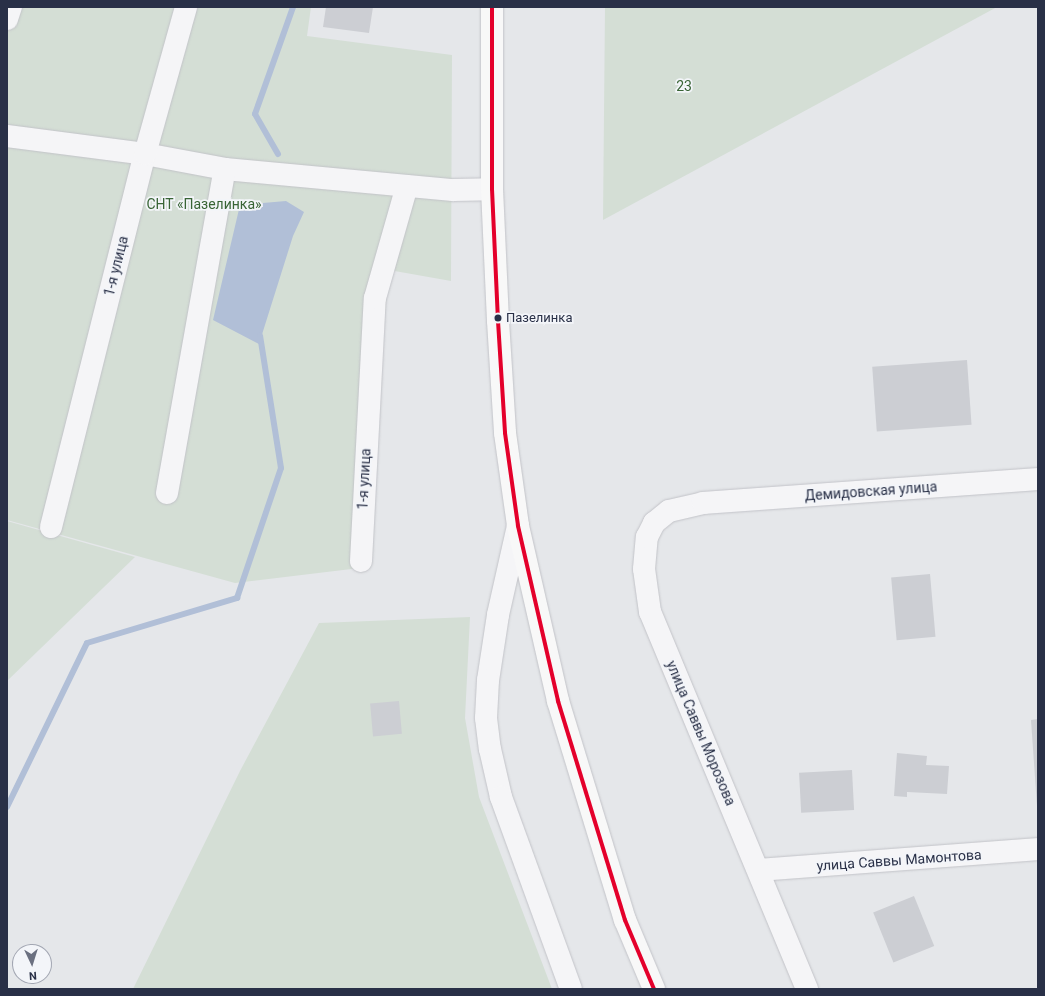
<!DOCTYPE html>
<html>
<head>
<meta charset="utf-8">
<style>
  body { margin:0 }
  #map { position:relative; width:1045px; height:996px; overflow:hidden; background:#e5e7ea; font-family:Roboto,sans-serif }
  div>[style] { position:absolute }
  [style*='--x'] { left:calc(var(--x)*1px); top:calc(var(--y)*1px); width:calc(var(--w)*1px); rotate:calc(var(--a)*1deg) }
  .green>* { inset:0; background:#d4ded5 }
  .water>* { inset:0; background:#b1bfd7 }
  .stream>* { height:6px; margin:-3px; padding:0 3px; transform-origin:3px; border-radius:3px; background:#b1bfd7 }
  .building>* { inset:0; background:#ccced3; transform-origin:0 0 }
  .roads { filter:drop-shadow(0 0 1px #c2c3c8) drop-shadow(0 0 1px #c2c3c8) }
  .minor>* { height:22px; margin:-11px; padding:0 11px; transform-origin:11px; border-radius:11px; background:#f5f5f7 }
  .major>* { height:22px; margin:-11px; padding:0 11px; transform-origin:11px; border-radius:11px; background:#f8f8f8 }
  .bus-1>* { height:4px; margin:-2px; padding:0 2px; transform-origin:2px; border-radius:2px; background:#e4002b }
  .dots>* { width:11px; height:11px; translate:-50% -50%; box-sizing:border-box; border:2px solid #f3f5f9; border-radius:50% }
  span { translate:-50% -50%; white-space:nowrap; text-align:center; line-height:1.15; -webkit-text-stroke:3.5px #f3f5f9; paint-order:stroke }
  .bus-label { font-size:13px; color:#293047 }
  .left { translate:0 -50%; text-align:left }
  .park-label { font-size:14px; color:#386435 }
  .street-label { font-size:14px; color:#293047 }
  .frame { position:absolute; inset:0; border:8px solid #293047; pointer-events:none }
  .north { position:absolute; left:12px; top:944px; width:40px; height:40px; box-sizing:border-box; background:#f3f5f9; border:1px solid #a2a6b2; border-radius:50%; rotate:176deg; font-size:11px; font-weight:700; line-height:16px; text-align:center; color:#293047 }
  .north::after { content:''; display:block; margin:auto; width:14px; height:18px; background:#6b7080; clip-path:polygon(50% 0,100% 100%,50% 72%,0 100%) }
</style>
</head>
<body>
<div id="map">
  <div class="green">
    <i style="clip-path:polygon(7px 7px,311px 7px,307px 36px,452px 55px,451px 281px,389px 270px,368px 504px,368px 567px,235px 583px,7px 520px)"></i>
    <i style="clip-path:polygon(605px 7px,997px 7px,603px 220px)"></i>
    <i style="clip-path:polygon(7px 521px,135px 557px,7px 681px)"></i>
    <i style="clip-path:polygon(470px 617px,465px 718px,479px 797px,552px 989px,133px 989px,240px 771px,319px 623px)"></i>
  </div>
  <div class="water">
    <i style="clip-path:polygon(286px 201px,304px 212px,293px 236px,259px 344px,213px 320px,240px 205px)"></i>
  </div>
  <div class="stream">
    <i style="--x:278;--y:154;--w:46;--a:-119.9"></i>
    <i style="--x:255;--y:114;--w:114;--a:-70.4"></i>
    <i style="--x:7;--y:807;--w:182;--a:-64"></i>
    <i style="--x:87;--y:643;--w:157;--a:-16.7"></i>
    <i style="--x:237;--y:598;--w:137;--a:-71.3"></i>
    <i style="--x:281;--y:468;--w:134;--a:-99"></i>
  </div>
  <div class="building">
    <i style="clip-path:polygon(326px 7px,373px 7px,369px 33px,323px 27px)"></i>
    <i style="left:967px;top:360px;width:65px;height:95px;rotate:86deg"></i>
    <i style="left:930px;top:574px;width:63px;height:39px;rotate:85deg"></i>
    <i style="left:399px;top:701px;width:33px;height:29px;rotate:85deg"></i>
    <i style="clip-path:polygon(1038px 719px,1038px 806px,1037px 806px,1031px 720px)"></i>
    <i style="clip-path:polygon(897px 753px,927px 756px,926px 765px,949px 766px,947px 794px,907px 792px,907px 797px,894px 796px)"></i>
    <i style="left:852px;top:770px;width:40px;height:53px;rotate:87deg"></i>
    <i style="left:914px;top:896px;width:54px;height:44px;rotate:68deg"></i>
  </div>
  <div class="roads">
    <div class="minor">
      <i style="--x:7;--y:19;--w:13;--a:-72"></i>
      <i style="--x:7;--y:136;--w:139;--a:7.4"></i>
      <i style="--x:145;--y:154;--w:81;--a:10.6"></i>
      <i style="--x:225;--y:169;--w:229;--a:5.3"></i>
      <i style="--x:453;--y:190;--w:39;--a:-1"></i>
      <i style="--x:167;--y:493;--w:329;--a:-79.9"></i>
      <i style="--x:518;--y:526;--w:91;--a:102.7"></i>
      <i style="--x:498;--y:615;--w:66;--a:98.7"></i>
      <i style="--x:488;--y:680;--w:38;--a:93"></i>
      <i style="--x:486;--y:718;--w:31;--a:83"></i>
      <i style="--x:490;--y:749;--w:49;--a:77.1"></i>
      <i style="--x:501;--y:797;--w:204;--a:70"></i>
      <i style="--x:51;--y:527;--w:385;--a:-75.9"></i>
      <i style="--x:145;--y:154;--w:153;--a:-74.4"></i>
      <i style="--x:361;--y:561;--w:263;--a:-87"></i>
      <i style="--x:375;--y:298;--w:116;--a:-74.1"></i>
      <i style="--x:759;--y:870;--w:280;--a:-4.3"></i>
      <i style="--x:807;--y:989;--w:408;--a:-112.6"></i>
      <i style="--x:650;--y:612;--w:43;--a:-97.9"></i>
      <i style="--x:644;--y:569;--w:32;--a:-85"></i>
      <i style="--x:647;--y:537;--w:16;--a:-63"></i>
      <i style="--x:654;--y:523;--w:19;--a:-39"></i>
      <i style="--x:669;--y:511;--w:35;--a:-13"></i>
      <i style="--x:703;--y:503;--w:336;--a:-4.1"></i>
    </div>
    <div class="major">
      <i style="--x:492;--y:7;--w:182;--a:90"></i>
      <i style="--x:492;--y:189;--w:132;--a:87.4"></i>
      <i style="--x:498;--y:321;--w:112;--a:86.4"></i>
      <i style="--x:505;--y:433;--w:94;--a:82"></i>
      <i style="--x:518;--y:526;--w:180;--a:77.1"></i>
      <i style="--x:558;--y:701;--w:229;--a:73"></i>
      <i style="--x:625;--y:920;--w:75;--a:67.2"></i>
    </div>
  </div>
  <div class="bus-1">
    <i style="--x:492;--y:7;--w:182;--a:90"></i>
    <i style="--x:492;--y:189;--w:132;--a:87.4"></i>
    <i style="--x:498;--y:321;--w:112;--a:86.4"></i>
    <i style="--x:505;--y:433;--w:94;--a:82"></i>
    <i style="--x:518;--y:526;--w:180;--a:77.1"></i>
    <i style="--x:558;--y:701;--w:229;--a:73"></i>
    <i style="--x:625;--y:920;--w:75;--a:67.2"></i>
  </div>
  <div class="dots">
    <i style="left:498px;top:318px;background:#293047"></i>
  </div>
  <div class="bus-label">
    <span class="left" style="left:506px;top:318px">Пазелинка</span>
  </div>
  <div class="park-label">
    <span style="left:684px;top:86px">23</span>
    <span style="left:204px;top:204px">СНТ «Пазелинка»</span>
  </div>
  <div class="street-label">
    <span style="left:116px;top:266px;rotate:-76deg">1-я улица</span>
    <span style="left:364px;top:479px;rotate:-87deg">1-я улица</span>
    <span style="left:871px;top:491px;rotate:-4deg">Демидовская улица</span>
    <span style="left:701px;top:733px;rotate:67deg">улица Саввы Морозова</span>
    <span style="left:899px;top:860px;rotate:-4deg">улица Саввы Мамонтова</span>
  </div>
  <div class="frame"></div>
  <div class="north">N</div>
</div>
</body>
</html>
